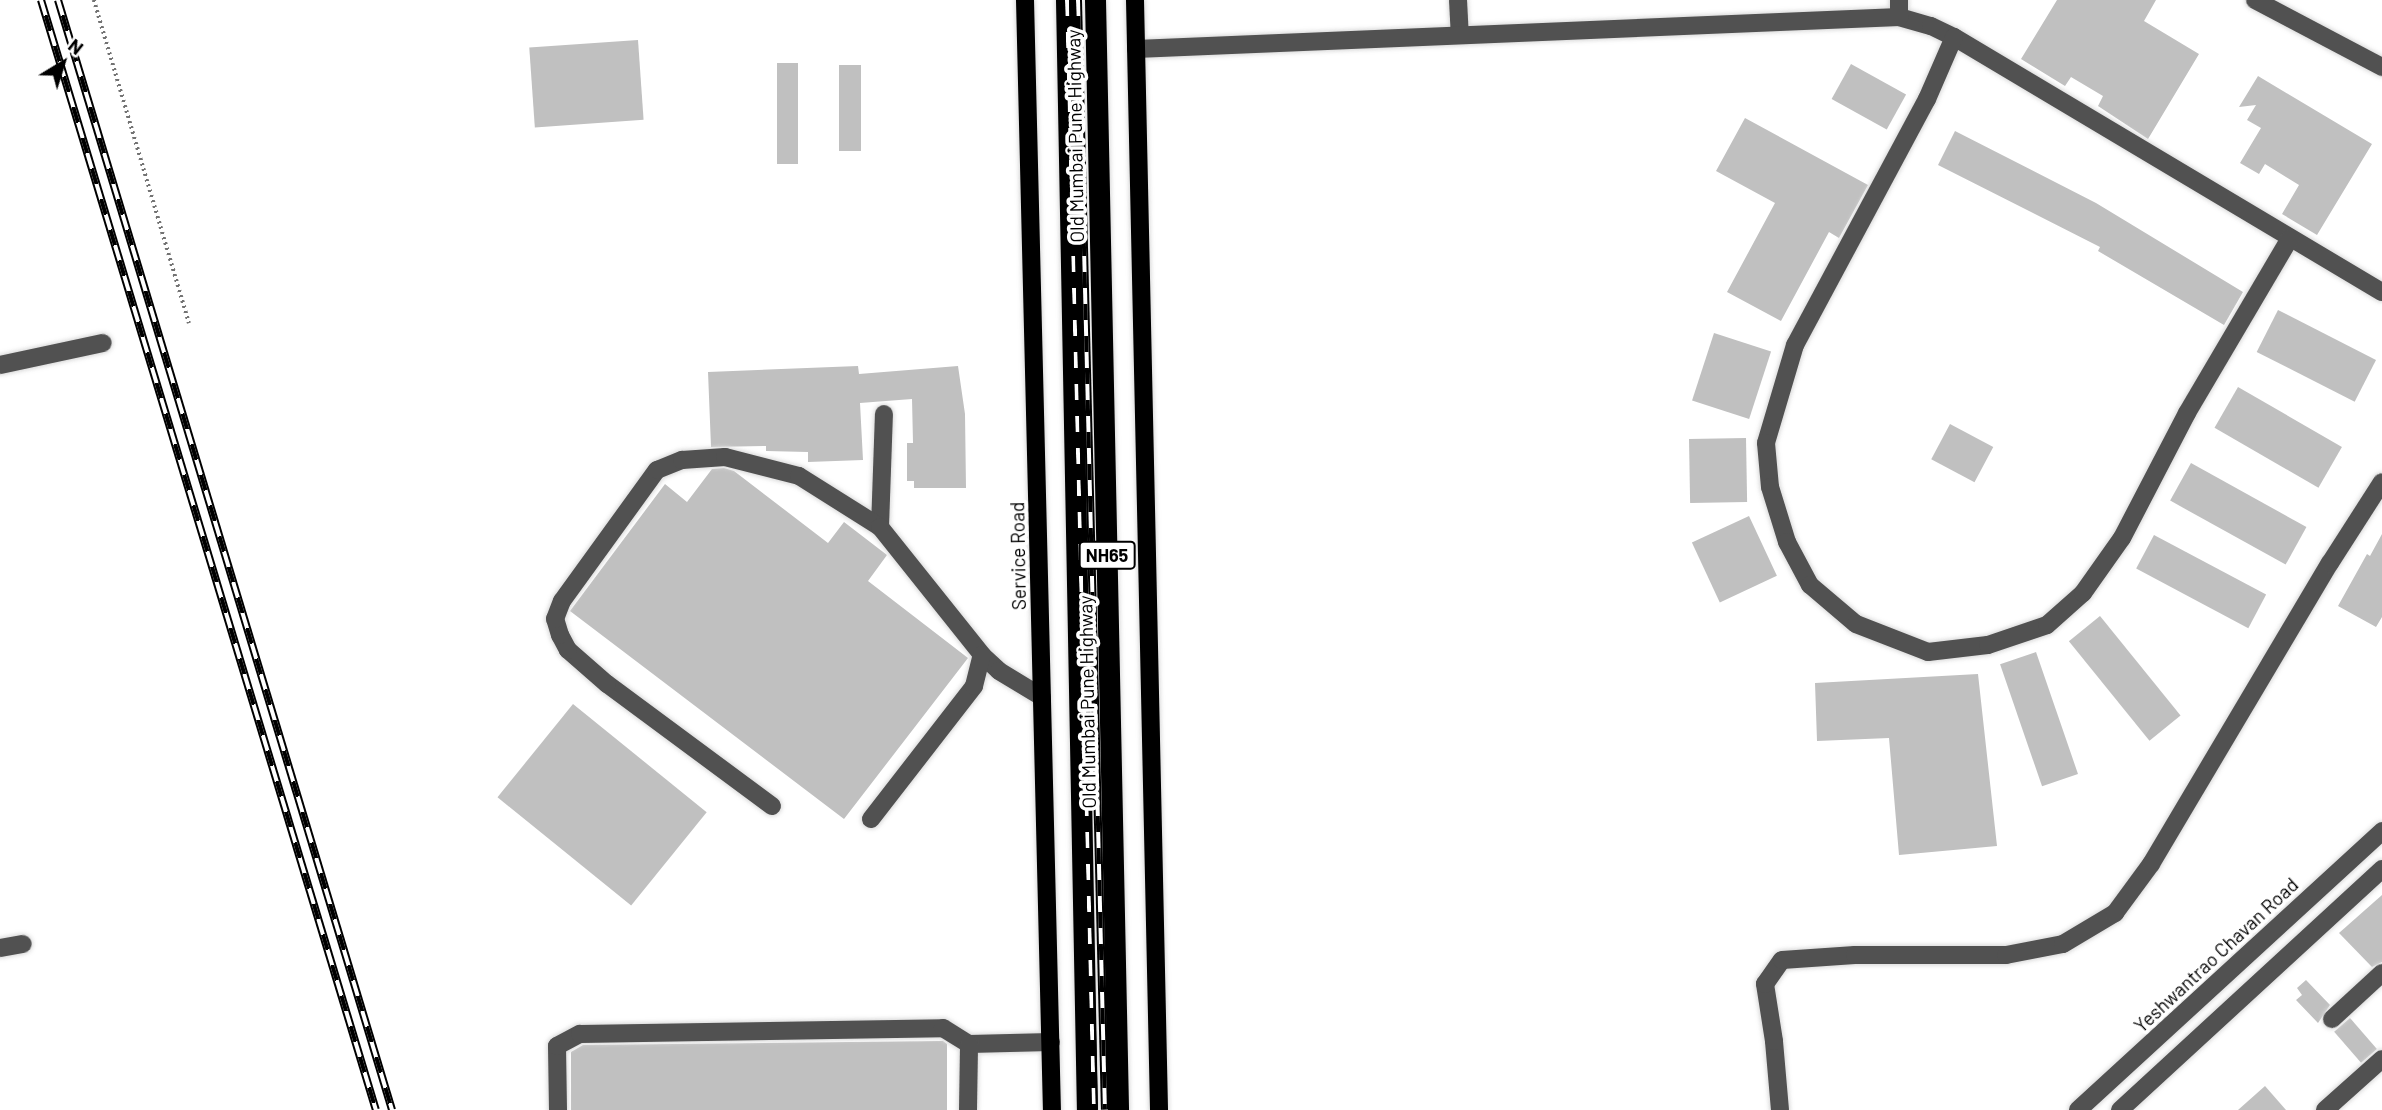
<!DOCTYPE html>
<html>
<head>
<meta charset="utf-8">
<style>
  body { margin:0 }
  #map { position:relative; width:2382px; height:1110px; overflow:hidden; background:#fff; font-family:Barlow,sans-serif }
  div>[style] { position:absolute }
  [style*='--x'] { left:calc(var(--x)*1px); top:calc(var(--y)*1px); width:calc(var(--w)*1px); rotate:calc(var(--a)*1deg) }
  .building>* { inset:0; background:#c0c0c0; transform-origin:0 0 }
  .path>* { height:3.5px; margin-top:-1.75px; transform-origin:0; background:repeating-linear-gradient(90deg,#737373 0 2px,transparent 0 5.5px) }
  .roads { filter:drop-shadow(0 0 2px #dbdbdb) drop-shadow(0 0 2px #dbdbdb) }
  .minor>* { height:18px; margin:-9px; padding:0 9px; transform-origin:9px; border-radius:9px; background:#515151 }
  .major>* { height:18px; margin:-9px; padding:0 9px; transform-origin:9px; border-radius:9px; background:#000 }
  .highway>* { height:21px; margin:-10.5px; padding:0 10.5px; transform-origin:10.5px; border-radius:10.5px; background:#000 }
  .rail>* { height:8px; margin-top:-4px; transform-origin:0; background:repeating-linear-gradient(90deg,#fff 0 16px,#000 0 32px); box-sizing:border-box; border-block:2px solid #000 }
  span { translate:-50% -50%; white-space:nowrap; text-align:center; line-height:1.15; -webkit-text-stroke:7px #fff; paint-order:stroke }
  .shield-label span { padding:2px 5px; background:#fff; border:2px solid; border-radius:5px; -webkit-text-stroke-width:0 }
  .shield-label { font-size:18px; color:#000; font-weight:700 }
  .street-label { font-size:19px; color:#000 }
  .north { position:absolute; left:28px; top:28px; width:70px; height:70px; -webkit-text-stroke:5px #fff; paint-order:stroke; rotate:38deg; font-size:19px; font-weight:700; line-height:28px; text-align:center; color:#000 }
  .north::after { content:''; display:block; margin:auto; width:24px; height:32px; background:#000; clip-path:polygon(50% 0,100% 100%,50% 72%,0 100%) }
</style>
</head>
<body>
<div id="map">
  <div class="building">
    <i style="clip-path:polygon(2057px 0,2156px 0,2144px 21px,2199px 54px,2148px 139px,2098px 106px,2103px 96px,2071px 77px,2065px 86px,2021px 59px)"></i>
    <i style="left:638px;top:40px;width:80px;height:109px;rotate:86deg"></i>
    <i style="left:777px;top:63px;width:21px;height:101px"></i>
    <i style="left:1851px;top:64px;width:63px;height:40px;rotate:29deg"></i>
    <i style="left:839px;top:65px;width:22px;height:86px"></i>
    <i style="clip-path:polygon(2258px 76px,2372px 144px,2317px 235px,2282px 214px,2299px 185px,2265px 164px,2259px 174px,2240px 163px,2261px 128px,2247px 120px,2256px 105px,2239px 107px)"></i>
    <i style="clip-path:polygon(1745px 118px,1868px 185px,1839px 238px,1829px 232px,1781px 321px,1727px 292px,1775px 203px,1716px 171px)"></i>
    <i style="clip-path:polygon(1955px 131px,2096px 203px,2243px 292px,2224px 325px,2098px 251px,2100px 247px,1938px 165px)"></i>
    <i style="left:2278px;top:310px;width:110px;height:47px;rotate:27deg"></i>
    <i style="left:1714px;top:333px;width:60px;height:71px;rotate:18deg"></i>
    <i style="clip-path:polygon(858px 366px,859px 374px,958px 366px,965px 414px,966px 488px,914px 488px,914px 481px,907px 481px,907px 443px,913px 443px,912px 399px,860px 403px,863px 460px,808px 462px,808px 452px,766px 451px,766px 446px,711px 447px,708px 372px)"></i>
    <i style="left:2238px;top:387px;width:120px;height:47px;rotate:30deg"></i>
    <i style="left:1950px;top:424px;width:49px;height:40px;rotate:28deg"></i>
    <i style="left:1746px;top:438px;width:64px;height:57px;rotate:89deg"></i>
    <i style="left:2191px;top:463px;width:132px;height:43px;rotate:29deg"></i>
    <i style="clip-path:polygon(724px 468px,734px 471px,828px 543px,844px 522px,887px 555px,868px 581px,968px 658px,844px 819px,570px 611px,665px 484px,687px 502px,712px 469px)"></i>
    <i style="left:1749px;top:516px;width:66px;height:63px;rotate:65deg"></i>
    <i style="clip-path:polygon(2382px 534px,2382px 617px,2376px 627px,2338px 606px,2367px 554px,2370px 556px)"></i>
    <i style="left:2154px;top:535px;width:127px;height:38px;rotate:28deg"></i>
    <i style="left:2100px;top:616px;width:128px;height:40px;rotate:51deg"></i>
    <i style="left:2036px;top:652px;width:129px;height:38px;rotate:71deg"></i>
    <i style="clip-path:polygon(1978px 674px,1997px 846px,1899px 855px,1889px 738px,1817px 741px,1815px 683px)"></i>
    <i style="left:573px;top:704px;width:172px;height:120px;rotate:39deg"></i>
    <i style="clip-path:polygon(2382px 895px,2382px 962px,2372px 967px,2339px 933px)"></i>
    <i style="clip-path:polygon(2306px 980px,2330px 1005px,2318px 1023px,2296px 1000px,2302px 995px,2297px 988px)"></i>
    <i style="left:2350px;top:1018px;width:41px;height:21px;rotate:49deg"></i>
    <i style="clip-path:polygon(943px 1041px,947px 1044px,947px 1110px,571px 1110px,571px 1052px,583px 1045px)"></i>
    <i style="clip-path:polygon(2265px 1086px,2286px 1110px,2238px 1110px)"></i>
  </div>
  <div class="path">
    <i style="--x:94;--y:0;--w:337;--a:73.6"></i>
  </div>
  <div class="roads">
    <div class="minor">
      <i style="--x:1458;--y:0;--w:34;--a:87"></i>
      <i style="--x:2255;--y:0;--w:144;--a:27.8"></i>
      <i style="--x:1899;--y:17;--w:33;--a:16"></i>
      <i style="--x:1931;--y:26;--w:25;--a:26"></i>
      <i style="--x:1954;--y:37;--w:498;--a:30.8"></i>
      <i style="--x:1954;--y:37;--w:68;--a:113.5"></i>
      <i style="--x:1927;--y:99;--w:279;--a:118.2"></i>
      <i style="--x:1795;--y:345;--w:102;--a:106.5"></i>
      <i style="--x:1766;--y:443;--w:44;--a:84.8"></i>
      <i style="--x:1770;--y:487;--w:58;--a:72.8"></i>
      <i style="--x:1787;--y:542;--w:49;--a:61.9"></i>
      <i style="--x:1810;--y:585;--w:60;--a:40.3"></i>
      <i style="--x:1856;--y:624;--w:77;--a:21.3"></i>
      <i style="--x:1928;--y:652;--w:60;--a:-6.7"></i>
      <i style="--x:1988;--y:645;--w:62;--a:-18.7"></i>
      <i style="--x:2047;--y:625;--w:48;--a:-41.6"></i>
      <i style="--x:2083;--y:593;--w:67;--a:-54.7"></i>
      <i style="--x:2122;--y:538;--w:141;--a:-62.5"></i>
      <i style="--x:2187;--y:413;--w:203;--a:-59.5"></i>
      <i style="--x:1136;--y:49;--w:764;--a:-2.4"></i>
      <i style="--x:1899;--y:17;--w:17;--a:-90"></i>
      <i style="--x:0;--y:365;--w:105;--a:-12.1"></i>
      <i style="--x:880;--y:527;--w:113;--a:-88"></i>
      <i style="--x:772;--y:806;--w:205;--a:-143.5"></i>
      <i style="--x:607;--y:684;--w:52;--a:-138.9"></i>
      <i style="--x:568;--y:650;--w:17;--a:-118"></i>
      <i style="--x:560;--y:635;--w:17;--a:-107"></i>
      <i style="--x:555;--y:619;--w:19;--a:-69"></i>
      <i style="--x:562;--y:601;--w:162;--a:-54.1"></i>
      <i style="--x:657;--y:470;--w:27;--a:-22"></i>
      <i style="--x:682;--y:460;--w:43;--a:-4"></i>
      <i style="--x:725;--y:457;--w:76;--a:14.4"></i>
      <i style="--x:799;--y:476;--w:96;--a:32.2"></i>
      <i style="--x:880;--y:527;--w:164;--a:51.4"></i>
      <i style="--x:982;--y:655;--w:23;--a:43"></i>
      <i style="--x:999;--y:671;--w:50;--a:31.2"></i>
      <i style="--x:871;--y:819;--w:168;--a:-52.2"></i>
      <i style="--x:974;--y:686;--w:32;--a:-76"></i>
      <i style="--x:0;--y:948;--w:23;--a:-10"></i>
      <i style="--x:2332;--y:1019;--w:68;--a:-42.6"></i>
      <i style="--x:558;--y:1110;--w:64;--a:-90.9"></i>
      <i style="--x:557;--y:1046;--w:26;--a:-28"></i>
      <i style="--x:580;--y:1034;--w:363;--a:-0.9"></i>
      <i style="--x:943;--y:1028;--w:31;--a:32"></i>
      <i style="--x:969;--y:1044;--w:82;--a:-1.4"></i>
      <i style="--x:968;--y:1110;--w:66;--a:-89.1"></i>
      <i style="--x:1780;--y:1110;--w:69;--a:-95"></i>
      <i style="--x:1774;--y:1041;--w:58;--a:-99"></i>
      <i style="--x:1765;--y:984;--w:29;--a:-55"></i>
      <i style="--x:1782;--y:960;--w:73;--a:-3.9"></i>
      <i style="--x:1855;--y:955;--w:151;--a:0"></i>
      <i style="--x:2006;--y:955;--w:58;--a:-10.9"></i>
      <i style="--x:2063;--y:944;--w:61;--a:-30.8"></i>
      <i style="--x:2115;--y:913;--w:61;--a:-53.7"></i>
      <i style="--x:2151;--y:864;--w:350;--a:-59.3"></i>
      <i style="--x:2330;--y:563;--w:96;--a:-57.3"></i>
      <i style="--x:2078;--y:1110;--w:413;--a:-42.5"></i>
      <i style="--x:2120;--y:1110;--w:356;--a:-42.6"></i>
      <i style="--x:2325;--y:1110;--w:76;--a:-41.8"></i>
    </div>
    <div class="major">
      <i style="--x:1025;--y:0;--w:1110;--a:88.61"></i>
      <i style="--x:1135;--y:0;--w:1110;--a:88.76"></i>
    </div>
    <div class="highway">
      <i style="--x:1066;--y:0;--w:1110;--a:88.92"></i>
      <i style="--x:1095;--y:0;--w:1110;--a:88.81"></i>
    </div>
  </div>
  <div class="rail">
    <i style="--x:41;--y:0;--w:1159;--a:73.21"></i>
    <i style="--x:58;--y:0;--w:1159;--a:73.25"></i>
    <i style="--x:1067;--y:0;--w:1110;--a:88.61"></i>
    <i style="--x:1078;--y:0;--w:1110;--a:88.61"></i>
  </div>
  <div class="shield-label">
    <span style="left:1107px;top:555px">NH65</span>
  </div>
  <div class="street-label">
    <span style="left:1075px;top:136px;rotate:-91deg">Old Mumbai Pune Highway</span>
    <span style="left:1018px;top:556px;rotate:-91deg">Service Road</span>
    <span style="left:1087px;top:702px;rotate:-91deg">Old Mumbai Pune Highway</span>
    <span style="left:2216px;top:955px;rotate:-43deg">Yeshwantrao Chavan Road</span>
  </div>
  <div class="north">N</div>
</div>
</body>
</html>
